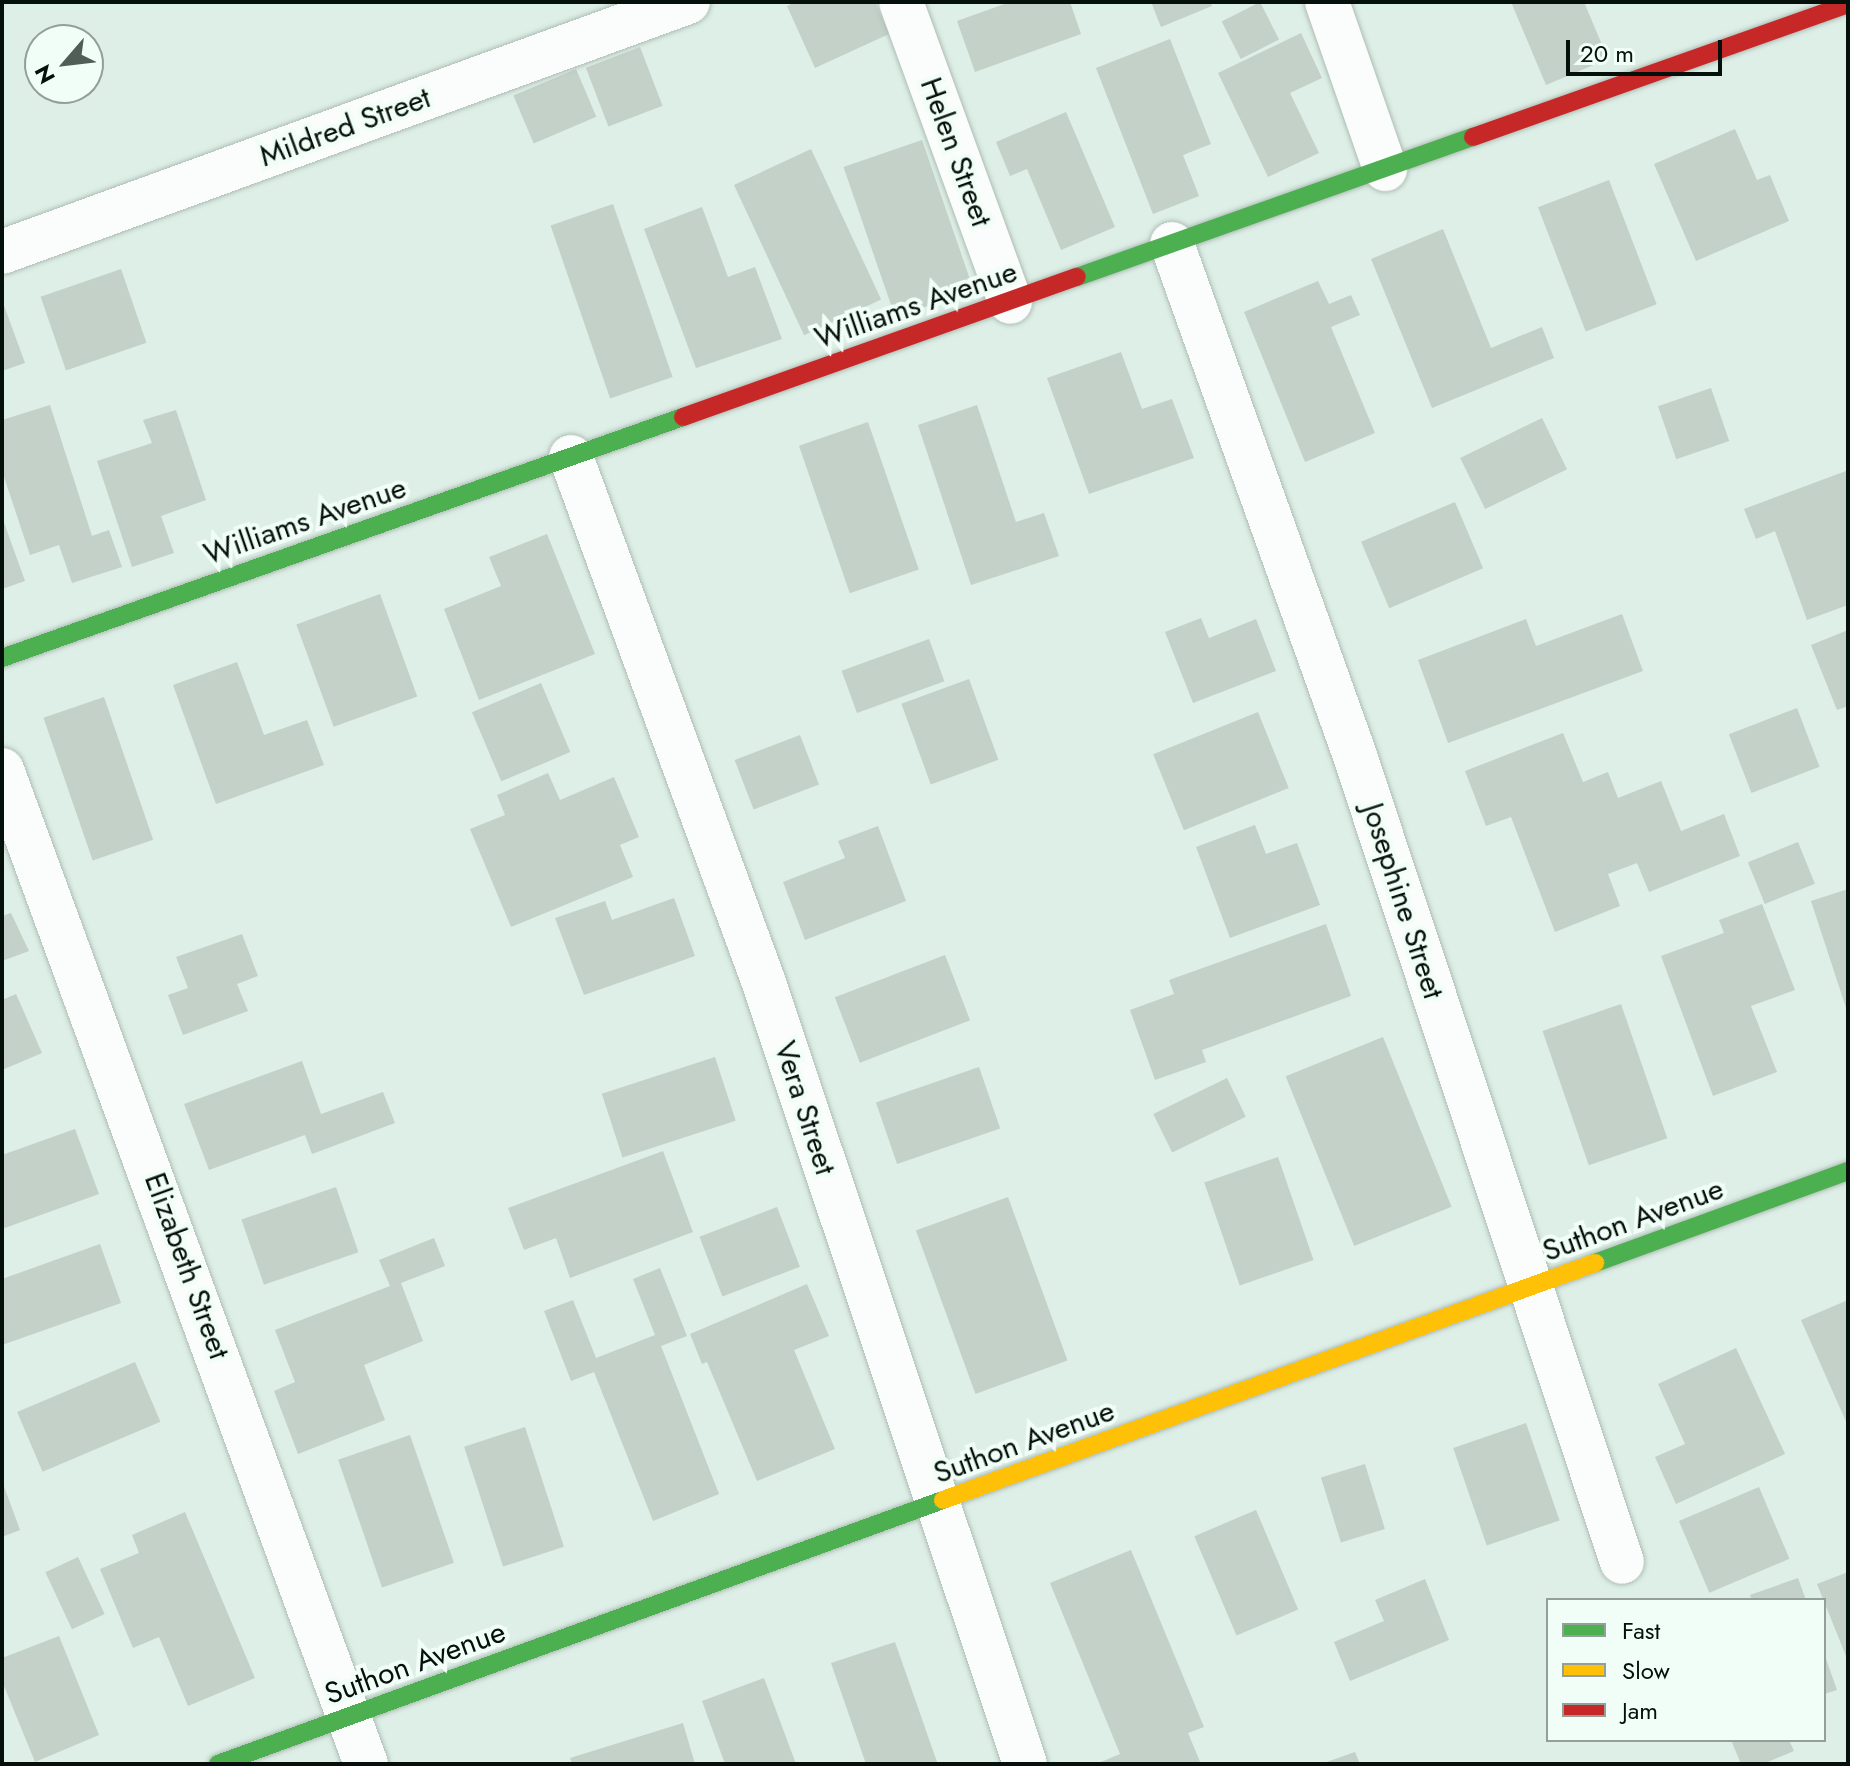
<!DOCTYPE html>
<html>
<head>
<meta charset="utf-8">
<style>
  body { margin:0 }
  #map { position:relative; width:1850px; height:1766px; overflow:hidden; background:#ddefe6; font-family:Jost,sans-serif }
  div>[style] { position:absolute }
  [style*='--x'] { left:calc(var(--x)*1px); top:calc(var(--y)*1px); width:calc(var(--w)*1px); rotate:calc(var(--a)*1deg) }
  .building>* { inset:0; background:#c3d1c9; transform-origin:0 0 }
  .roads { filter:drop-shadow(0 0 2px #aebcb5) drop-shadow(0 0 2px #aebcb5) }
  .street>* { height:44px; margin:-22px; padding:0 22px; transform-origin:22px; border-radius:22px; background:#fafdfb }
  .fast>* { height:18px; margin:-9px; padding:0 9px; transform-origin:9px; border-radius:9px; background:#4caf50 }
  .slow>* { height:18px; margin:-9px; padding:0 9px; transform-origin:9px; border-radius:9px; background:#ffc107 }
  .jam>* { height:18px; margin:-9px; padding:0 9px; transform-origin:9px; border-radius:9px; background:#c62828 }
  span { translate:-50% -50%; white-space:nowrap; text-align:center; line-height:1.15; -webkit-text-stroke:8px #f1fef7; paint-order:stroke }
  .street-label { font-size:30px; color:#05100a }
  .frame { position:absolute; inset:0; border:4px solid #05100a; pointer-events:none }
  .legend { position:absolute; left:1546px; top:1598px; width:280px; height:144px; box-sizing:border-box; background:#f1fef7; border:2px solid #939f98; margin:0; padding:10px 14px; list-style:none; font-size:24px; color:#05100a }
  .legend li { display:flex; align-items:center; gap:16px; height:40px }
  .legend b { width:40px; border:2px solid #939f98 }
  .north { position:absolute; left:24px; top:24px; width:80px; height:80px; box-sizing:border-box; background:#f1fef7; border:2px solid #939f98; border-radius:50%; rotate:242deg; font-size:22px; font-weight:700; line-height:32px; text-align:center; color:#05100a }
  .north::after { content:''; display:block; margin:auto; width:28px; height:36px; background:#515e57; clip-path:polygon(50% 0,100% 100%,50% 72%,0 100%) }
  .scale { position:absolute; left:1566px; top:40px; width:156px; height:36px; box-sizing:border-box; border:4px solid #05100a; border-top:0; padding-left:10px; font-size:24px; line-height:28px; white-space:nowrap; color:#05100a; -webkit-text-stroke:6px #f1fef7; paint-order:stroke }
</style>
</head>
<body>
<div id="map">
  <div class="building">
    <i style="clip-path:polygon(795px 2px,875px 2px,889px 34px,815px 68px,787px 6px)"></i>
    <i style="clip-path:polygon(1010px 2px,1070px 2px,1081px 34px,975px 72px,957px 21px)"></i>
    <i style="clip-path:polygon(1151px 2px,1210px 2px,1212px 6px,1161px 27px)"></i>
    <i style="left:1260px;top:2px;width:42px;height:43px;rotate:63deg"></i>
    <i style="clip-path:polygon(1511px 2px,1584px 2px,1608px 59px,1546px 85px)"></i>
    <i style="clip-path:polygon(1301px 33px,1322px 78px,1290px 93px,1319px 153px,1268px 177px,1218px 73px)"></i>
    <i style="clip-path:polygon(1170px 39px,1211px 144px,1183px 155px,1199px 196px,1153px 214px,1096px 68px)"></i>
    <i style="left:640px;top:47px;width:63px;height:58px;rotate:69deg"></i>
    <i style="left:576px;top:69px;width:52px;height:68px;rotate:67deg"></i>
    <i style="clip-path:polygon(1066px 112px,1115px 227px,1061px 250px,1027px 169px,1010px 176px,996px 142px)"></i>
    <i style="clip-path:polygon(1735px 129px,1757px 180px,1770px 175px,1789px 221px,1696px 261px,1654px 164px)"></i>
    <i style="left:922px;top:140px;width:159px;height:83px;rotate:71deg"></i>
    <i style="left:811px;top:149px;width:166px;height:85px;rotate:65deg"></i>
    <i style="left:1609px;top:180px;width:133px;height:76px;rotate:69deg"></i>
    <i style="left:613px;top:204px;width:183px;height:66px;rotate:71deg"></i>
    <i style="clip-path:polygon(702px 207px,728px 277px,755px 267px,782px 339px,696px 368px,644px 229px)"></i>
    <i style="clip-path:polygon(1443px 229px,1491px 348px,1542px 327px,1554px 358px,1432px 408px,1371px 259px)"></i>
    <i style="left:121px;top:269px;width:78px;height:85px;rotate:71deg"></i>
    <i style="clip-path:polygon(1318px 281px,1329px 304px,1351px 295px,1360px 315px,1331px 327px,1375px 433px,1305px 462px,1244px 312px)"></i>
    <i style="clip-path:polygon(2px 300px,25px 363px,2px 371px)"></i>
    <i style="clip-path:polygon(1121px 352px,1142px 409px,1172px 399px,1194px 458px,1089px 494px,1047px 378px)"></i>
    <i style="left:1711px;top:388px;width:56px;height:56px;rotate:71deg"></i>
    <i style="clip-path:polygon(50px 405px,92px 536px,109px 530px,122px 567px,72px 583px,59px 545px,30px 555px,2px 471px,2px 420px)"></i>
    <i style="clip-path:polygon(977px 405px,1016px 522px,1044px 513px,1059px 556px,971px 585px,918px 425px)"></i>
    <i style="clip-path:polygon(176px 410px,206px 500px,161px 516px,174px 553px,132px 567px,97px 461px,152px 443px,143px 420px)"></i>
    <i style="left:1542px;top:418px;width:57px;height:91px;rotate:64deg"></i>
    <i style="left:868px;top:422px;width:156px;height:73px;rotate:71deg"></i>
    <i style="clip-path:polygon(1846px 471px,1848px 605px,1807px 620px,1775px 531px,1756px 539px,1744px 509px)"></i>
    <i style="left:1455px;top:502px;width:72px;height:102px;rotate:67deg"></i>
    <i style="clip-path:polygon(2px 517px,25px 581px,2px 589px)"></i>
    <i style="clip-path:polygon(547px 534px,595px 654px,479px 700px,444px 609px,501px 586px,489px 557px)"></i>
    <i style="left:380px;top:594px;width:109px;height:89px;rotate:70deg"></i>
    <i style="clip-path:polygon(1622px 614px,1643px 671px,1448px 743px,1418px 660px,1526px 619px,1536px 646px)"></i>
    <i style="clip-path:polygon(1201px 618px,1209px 638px,1256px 619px,1276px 671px,1193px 703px,1165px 632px)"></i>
    <i style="clip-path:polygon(1848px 630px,1848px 706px,1837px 710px,1811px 645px)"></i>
    <i style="left:929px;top:639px;width:45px;height:93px;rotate:70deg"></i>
    <i style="clip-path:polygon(237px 662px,264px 735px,307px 720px,324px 765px,216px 804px,173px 685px)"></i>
    <i style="left:969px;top:679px;width:86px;height:72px;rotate:70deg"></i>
    <i style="left:541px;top:683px;width:75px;height:75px;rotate:67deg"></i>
    <i style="left:104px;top:697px;width:151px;height:64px;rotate:71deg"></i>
    <i style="left:1797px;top:708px;width:63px;height:73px;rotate:69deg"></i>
    <i style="left:1258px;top:712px;width:82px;height:113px;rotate:68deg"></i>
    <i style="clip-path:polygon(1563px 733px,1583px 782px,1608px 772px,1618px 798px,1661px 781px,1681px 831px,1724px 814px,1740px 856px,1649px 892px,1637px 863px,1608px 874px,1620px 906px,1555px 932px,1511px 817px,1486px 826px,1465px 771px)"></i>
    <i style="left:800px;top:735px;width:53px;height:70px;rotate:69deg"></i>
    <i style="clip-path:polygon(548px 773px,560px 800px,614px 777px,639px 837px,620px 845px,633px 877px,511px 927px,470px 829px,505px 815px,497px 795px)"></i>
    <i style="clip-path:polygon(1255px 825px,1266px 854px,1297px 843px,1320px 905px,1230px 938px,1196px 847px)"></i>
    <i style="clip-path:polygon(878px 826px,906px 901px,805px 940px,783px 882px,845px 858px,838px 841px)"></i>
    <i style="left:1798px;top:842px;width:45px;height:54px;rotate:68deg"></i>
    <i style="clip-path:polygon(1848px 889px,1848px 1011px,1847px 1011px,1811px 901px)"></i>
    <i style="clip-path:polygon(674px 898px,695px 956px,584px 995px,555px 918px,605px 901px,612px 920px)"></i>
    <i style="clip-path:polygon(1762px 904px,1795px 990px,1751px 1006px,1777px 1072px,1713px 1096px,1661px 956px,1724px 933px,1719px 920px)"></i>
    <i style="clip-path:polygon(11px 913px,29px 951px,2px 961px,2px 916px)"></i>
    <i style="clip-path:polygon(1326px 924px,1351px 996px,1202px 1050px,1206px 1062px,1155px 1080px,1130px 1010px,1174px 994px,1169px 980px)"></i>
    <i style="clip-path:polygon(242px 934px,258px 976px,237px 984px,248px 1011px,183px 1035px,168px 995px,188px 988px,176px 957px)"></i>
    <i style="left:945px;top:955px;width:70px;height:118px;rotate:69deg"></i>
    <i style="clip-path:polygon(16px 994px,42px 1053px,2px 1070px,2px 1000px)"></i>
    <i style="left:1621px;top:1004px;width:142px;height:83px;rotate:71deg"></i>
    <i style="left:1383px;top:1037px;width:183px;height:105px;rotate:68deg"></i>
    <i style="left:715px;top:1057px;width:67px;height:119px;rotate:72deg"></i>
    <i style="clip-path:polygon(302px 1061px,321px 1114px,383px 1092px,395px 1123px,312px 1154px,305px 1135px,209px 1170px,184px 1104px)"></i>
    <i style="left:979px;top:1067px;width:65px;height:109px;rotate:71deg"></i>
    <i style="left:1227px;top:1078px;width:43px;height:82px;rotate:64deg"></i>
    <i style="clip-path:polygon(75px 1129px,99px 1194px,2px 1229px,2px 1155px)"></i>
    <i style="clip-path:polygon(663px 1151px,693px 1232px,570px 1278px,556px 1238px,524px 1250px,508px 1208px)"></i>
    <i style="left:1278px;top:1157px;width:109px;height:78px;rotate:71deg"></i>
    <i style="left:336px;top:1187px;width:69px;height:100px;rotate:71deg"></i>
    <i style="left:1008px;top:1197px;width:174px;height:98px;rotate:70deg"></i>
    <i style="left:777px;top:1207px;width:64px;height:83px;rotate:69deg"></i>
    <i style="clip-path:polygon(434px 1238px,445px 1266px,401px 1283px,423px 1341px,364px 1365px,385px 1420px,298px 1454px,274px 1391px,295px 1382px,275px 1330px,390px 1286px,379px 1260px)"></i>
    <i style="clip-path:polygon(100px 1244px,121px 1303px,2px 1345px,2px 1279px)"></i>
    <i style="clip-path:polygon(660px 1268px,687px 1336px,661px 1346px,719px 1494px,653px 1521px,594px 1372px,571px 1381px,544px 1311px,573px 1300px,596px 1358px,655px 1335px,633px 1279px)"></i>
    <i style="clip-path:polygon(807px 1284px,829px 1336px,794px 1350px,835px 1449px,757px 1481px,707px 1362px,702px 1364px,690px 1334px)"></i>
    <i style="clip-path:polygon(1848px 1300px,1848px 1426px,1801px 1320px)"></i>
    <i style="clip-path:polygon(1736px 1348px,1785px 1454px,1676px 1504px,1655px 1457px,1685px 1444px,1658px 1384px)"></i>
    <i style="left:135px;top:1362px;width:65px;height:128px;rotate:67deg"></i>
    <i style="left:1526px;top:1423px;width:103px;height:77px;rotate:71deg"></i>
    <i style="left:525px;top:1427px;width:126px;height:64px;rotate:72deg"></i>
    <i style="left:410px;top:1435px;width:135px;height:76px;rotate:71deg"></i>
    <i style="left:1365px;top:1464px;width:68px;height:46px;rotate:73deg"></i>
    <i style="clip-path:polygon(2px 1481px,20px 1530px,2px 1537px)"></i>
    <i style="left:1759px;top:1487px;width:78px;height:87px;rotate:67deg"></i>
    <i style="left:1256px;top:1510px;width:108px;height:67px;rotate:67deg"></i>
    <i style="clip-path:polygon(185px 1512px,255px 1678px,188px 1706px,159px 1637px,133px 1648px,100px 1569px,139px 1553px,132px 1535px)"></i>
    <i style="clip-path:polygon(1131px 1550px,1204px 1727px,1188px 1733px,1201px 1764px,1096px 1764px,1120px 1754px,1050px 1583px)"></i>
    <i style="left:78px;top:1557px;width:63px;height:36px;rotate:65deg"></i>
    <i style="clip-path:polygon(1848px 1572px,1848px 1661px,1817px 1584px)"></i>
    <i style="clip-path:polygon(1798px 1578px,1806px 1600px,1752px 1600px,1750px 1595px)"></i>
    <i style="clip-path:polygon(1425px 1579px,1449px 1640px,1350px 1681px,1334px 1642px,1384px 1621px,1375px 1600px)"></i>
    <i style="clip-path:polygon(59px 1636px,99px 1735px,35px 1762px,2px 1681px,2px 1658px)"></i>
    <i style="clip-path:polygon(895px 1642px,937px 1762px,931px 1764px,866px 1764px,831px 1663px)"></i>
    <i style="clip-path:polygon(1824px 1653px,1837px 1690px,1824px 1694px)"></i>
    <i style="clip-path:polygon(764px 1678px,796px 1764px,725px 1764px,702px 1701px)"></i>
    <i style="clip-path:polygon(683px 1723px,695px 1764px,572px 1764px,570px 1758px)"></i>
    <i style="clip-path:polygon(1731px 1740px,1789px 1740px,1794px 1751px,1763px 1764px,1741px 1764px)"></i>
    <i style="clip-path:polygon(1355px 1752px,1360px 1764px,1321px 1764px)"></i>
  </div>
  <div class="roads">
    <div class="street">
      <i style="--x:901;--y:2;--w:319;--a:70"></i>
      <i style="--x:1327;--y:2;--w:177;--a:70.8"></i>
      <i style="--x:1172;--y:244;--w:541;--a:70.32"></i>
      <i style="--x:1354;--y:753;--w:852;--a:71.67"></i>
      <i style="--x:2;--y:252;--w:730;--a:-20.02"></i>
      <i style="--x:571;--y:457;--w:560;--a:69.85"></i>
      <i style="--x:764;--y:983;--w:823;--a:71.52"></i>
      <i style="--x:2;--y:770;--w:1059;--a:69.89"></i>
    </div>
    <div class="fast">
      <i style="--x:1077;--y:277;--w:420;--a:-19.5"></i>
      <i style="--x:2;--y:658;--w:722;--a:-19.49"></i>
      <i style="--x:1595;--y:1263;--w:269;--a:-20"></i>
      <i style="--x:218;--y:1764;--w:772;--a:-20.01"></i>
    </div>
    <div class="slow">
      <i style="--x:943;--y:1500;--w:694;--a:-19.98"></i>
    </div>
    <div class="jam">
      <i style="--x:1473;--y:137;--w:398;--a:-19.5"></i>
      <i style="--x:683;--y:417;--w:418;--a:-19.6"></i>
    </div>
  </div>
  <div class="street-label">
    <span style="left:345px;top:127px;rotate:-20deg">Mildred Street</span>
    <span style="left:956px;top:152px;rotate:70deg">Helen Street</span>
    <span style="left:916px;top:305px;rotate:-19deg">Williams Avenue</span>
    <span style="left:305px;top:521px;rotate:-19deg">Williams Avenue</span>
    <span style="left:1403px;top:901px;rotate:72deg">Josephine Street</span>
    <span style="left:805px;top:1108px;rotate:72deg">Vera Street</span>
    <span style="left:1633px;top:1220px;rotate:-20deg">Suthon Avenue</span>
    <span style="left:187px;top:1266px;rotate:70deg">Elizabeth Street</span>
    <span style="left:1024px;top:1442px;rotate:-20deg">Suthon Avenue</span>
    <span style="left:415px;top:1663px;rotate:-20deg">Suthon Avenue</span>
  </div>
  <div class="frame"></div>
  <ul class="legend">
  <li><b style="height:10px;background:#4caf50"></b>Fast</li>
  <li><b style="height:10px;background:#ffc107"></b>Slow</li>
  <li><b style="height:10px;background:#c62828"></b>Jam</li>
  </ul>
  <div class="north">N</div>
  <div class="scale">20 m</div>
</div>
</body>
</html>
